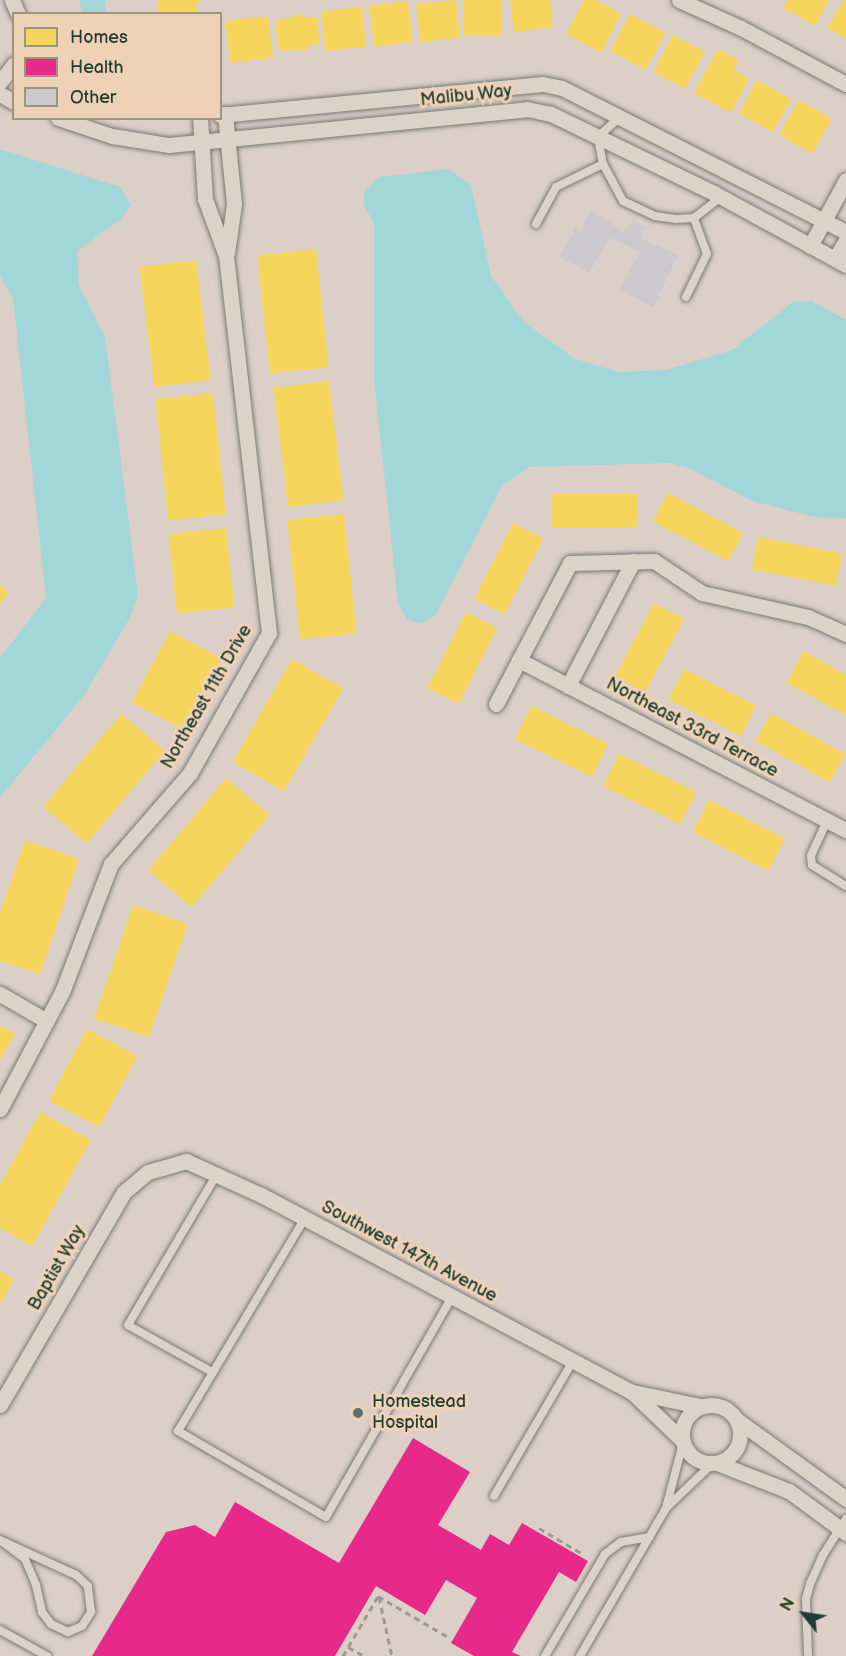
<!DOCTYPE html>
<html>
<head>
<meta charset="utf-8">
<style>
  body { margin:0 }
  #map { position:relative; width:846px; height:1656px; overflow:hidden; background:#dbcfc8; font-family:"Balsamiq Sans",sans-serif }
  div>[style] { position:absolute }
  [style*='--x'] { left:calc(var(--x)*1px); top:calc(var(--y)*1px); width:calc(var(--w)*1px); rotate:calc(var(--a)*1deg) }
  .water>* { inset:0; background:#a2d7da }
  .homes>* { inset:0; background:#f6d55c; transform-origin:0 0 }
  .health>* { inset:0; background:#e7298a }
  .building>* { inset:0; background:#cbc8ce }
  .path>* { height:3px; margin-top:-1.5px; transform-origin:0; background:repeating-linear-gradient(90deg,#9e9a93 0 6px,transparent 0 10.5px) }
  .roads { filter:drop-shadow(0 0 2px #797974) drop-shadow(0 0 2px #797974) }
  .service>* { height:8px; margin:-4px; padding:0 4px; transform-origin:4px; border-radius:4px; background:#dcd2c8 }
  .minor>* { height:15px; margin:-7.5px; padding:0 7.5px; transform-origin:7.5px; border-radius:7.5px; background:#dcd2c8 }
  .minor>.ring { margin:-7.5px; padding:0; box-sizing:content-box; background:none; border:15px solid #dcd2c8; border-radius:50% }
  .dots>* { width:16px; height:16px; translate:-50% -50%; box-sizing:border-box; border:3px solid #efd2b5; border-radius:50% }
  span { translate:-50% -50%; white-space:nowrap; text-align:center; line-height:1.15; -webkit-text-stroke:6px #efd2b5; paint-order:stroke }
  .street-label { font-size:18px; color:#1f3d34 }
  .poi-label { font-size:18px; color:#1f3d34 }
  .left { translate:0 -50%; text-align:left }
  .legend { position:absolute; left:12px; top:12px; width:210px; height:108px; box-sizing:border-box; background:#efd2b5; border:2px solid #9c9681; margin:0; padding:8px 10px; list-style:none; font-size:18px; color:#1f3d34 }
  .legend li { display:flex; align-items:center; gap:12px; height:30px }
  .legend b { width:30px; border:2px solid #9c9681 }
  .north { position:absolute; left:774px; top:1584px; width:60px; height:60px; -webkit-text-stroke:4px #efd2b5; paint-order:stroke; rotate:300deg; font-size:16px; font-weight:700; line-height:24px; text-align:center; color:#1f3d34 }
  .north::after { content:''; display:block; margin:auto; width:21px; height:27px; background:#1f3d34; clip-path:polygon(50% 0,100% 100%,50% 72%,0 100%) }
</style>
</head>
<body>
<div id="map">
  <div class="water">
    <i style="clip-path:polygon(79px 0,105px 0,106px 13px,82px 13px)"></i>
    <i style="clip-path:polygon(0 149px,120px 187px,131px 205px,120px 220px,77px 251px,79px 285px,105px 337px,138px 595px,131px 616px,85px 694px,0 798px,0 658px,46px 598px,13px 298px,0 276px)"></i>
    <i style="clip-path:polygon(449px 169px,471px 185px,491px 276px,524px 322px,575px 359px,619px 372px,667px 370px,732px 350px,793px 302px,811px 301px,846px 320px,846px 518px,814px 517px,752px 501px,691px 469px,670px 463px,529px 467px,502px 486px,435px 616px,420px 624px,407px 619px,398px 603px,374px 379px,374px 223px,363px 204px,365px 190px,380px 177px)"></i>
  </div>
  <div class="homes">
    <i style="clip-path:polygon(157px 0,200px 0,200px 2px,196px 3px,197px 13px,158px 14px)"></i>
    <i style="left:456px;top:0;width:38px;height:40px;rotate:84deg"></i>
    <i style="left:464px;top:0;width:38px;height:36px"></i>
    <i style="clip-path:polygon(510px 0,550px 0,553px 27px,514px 32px)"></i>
    <i style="clip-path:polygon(584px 0,595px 0,621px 14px,601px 53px,566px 34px)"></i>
    <i style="clip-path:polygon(788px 0,829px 0,815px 26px,783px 8px)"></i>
    <i style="clip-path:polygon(844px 0,846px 0,846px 39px,827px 28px)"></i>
    <i style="left:408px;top:1px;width:41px;height:39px;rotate:83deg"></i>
    <i style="left:362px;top:7px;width:40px;height:41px;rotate:84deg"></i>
    <i style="clip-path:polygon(304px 14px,304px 18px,317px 17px,320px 44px,306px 46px,307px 50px,279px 51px,275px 21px)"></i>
    <i style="left:630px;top:14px;width:40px;height:42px;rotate:28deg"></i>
    <i style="left:268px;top:16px;width:42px;height:43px;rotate:83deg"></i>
    <i style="left:673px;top:35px;width:36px;height:42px;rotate:28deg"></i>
    <i style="clip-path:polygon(718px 49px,739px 60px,733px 70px,749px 78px,731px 113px,694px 93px)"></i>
    <i style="left:757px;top:80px;width:39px;height:38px;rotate:29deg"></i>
    <i style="left:799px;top:100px;width:38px;height:40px;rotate:30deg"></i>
    <i style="left:316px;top:249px;width:119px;height:59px;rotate:84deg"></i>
    <i style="left:196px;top:260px;width:121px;height:57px;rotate:83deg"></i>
    <i style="left:329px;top:381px;width:120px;height:56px;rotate:83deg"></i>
    <i style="left:213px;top:393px;width:122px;height:58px;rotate:84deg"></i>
    <i style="left:638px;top:493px;width:34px;height:86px;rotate:90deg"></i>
    <i style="left:668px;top:493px;width:85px;height:32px;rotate:28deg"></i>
    <i style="left:344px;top:514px;width:120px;height:57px;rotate:84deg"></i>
    <i style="left:513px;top:523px;width:34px;height:85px;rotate:27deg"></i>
    <i style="left:226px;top:528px;width:80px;height:58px;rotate:84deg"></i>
    <i style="left:758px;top:537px;width:86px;height:33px;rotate:11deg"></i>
    <i style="clip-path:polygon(0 585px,9px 592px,0 604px)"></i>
    <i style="left:654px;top:603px;width:34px;height:83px;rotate:28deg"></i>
    <i style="left:466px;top:612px;width:35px;height:85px;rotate:27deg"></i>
    <i style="left:170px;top:631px;width:58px;height:81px;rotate:28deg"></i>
    <i style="clip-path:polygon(803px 651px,846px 675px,846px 715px,787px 683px)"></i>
    <i style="left:292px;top:659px;width:59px;height:119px;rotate:30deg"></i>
    <i style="left:684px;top:669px;width:81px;height:34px;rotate:27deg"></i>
    <i style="left:531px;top:706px;width:86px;height:37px;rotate:26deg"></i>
    <i style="left:771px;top:713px;width:85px;height:32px;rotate:29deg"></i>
    <i style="left:121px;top:714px;width:57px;height:121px;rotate:40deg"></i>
    <i style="left:619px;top:754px;width:86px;height:36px;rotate:26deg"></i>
    <i style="left:226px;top:778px;width:57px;height:121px;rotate:40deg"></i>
    <i style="left:709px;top:800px;width:85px;height:36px;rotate:27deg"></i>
    <i style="clip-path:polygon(25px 840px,79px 859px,40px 974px,0 961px,0 913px)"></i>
    <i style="left:133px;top:905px;width:58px;height:120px;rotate:19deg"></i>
    <i style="clip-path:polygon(0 1026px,15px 1034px,0 1060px)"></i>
    <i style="left:87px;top:1029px;width:57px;height:81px;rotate:28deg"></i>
    <i style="clip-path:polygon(40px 1112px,91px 1140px,32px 1246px,0 1228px,0 1185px)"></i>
    <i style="clip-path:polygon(0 1271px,14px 1279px,0 1304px)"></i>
  </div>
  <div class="health">
    <i style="clip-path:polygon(413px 1438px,470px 1472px,438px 1525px,481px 1550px,490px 1534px,509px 1545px,522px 1523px,588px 1561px,576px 1582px,559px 1572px,512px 1652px,521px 1656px,474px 1656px,451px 1643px,477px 1598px,446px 1580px,425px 1615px,376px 1586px,335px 1656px,92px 1656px,166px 1532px,195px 1525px,215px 1537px,235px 1502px,339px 1563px)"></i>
  </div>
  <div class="building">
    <i style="clip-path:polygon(591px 210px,624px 232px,633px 220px,645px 227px,639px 238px,678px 255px,653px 307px,620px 289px,640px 252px,633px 248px,609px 238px,589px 273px,560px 257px,576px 227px,581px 230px)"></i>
  </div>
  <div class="path">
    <i style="--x:539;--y:1528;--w:51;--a:30.6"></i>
    <i style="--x:379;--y:1597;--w:60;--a:77.6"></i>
    <i style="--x:348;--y:1647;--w:18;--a:29"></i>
    <i style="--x:343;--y:1656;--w:69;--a:-59.7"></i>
    <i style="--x:378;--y:1596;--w:83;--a:30.3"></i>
  </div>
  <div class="roads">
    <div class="service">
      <i style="--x:620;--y:117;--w:30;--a:138"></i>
      <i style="--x:598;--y:137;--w:27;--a:80"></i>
      <i style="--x:603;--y:164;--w:42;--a:61.6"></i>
      <i style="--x:623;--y:201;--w:35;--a:25"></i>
      <i style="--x:655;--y:216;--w:21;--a:8"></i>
      <i style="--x:676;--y:219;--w:18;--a:-3"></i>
      <i style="--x:694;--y:218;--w:34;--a:-38"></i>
      <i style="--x:536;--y:224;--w:42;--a:-61.6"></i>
      <i style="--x:556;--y:187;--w:52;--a:-26.1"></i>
      <i style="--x:686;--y:297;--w:48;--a:-64"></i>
      <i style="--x:707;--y:254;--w:38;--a:-110"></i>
      <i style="--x:827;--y:821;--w:38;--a:115"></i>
      <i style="--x:811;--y:856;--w:9;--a:84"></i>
      <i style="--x:812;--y:865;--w:40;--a:32"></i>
      <i style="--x:305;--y:1218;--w:248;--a:120.8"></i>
      <i style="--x:178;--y:1431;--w:171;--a:30.2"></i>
      <i style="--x:326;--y:1517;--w:254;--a:-60.2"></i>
      <i style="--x:212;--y:1372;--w:96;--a:-150.8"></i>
      <i style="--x:128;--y:1325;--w:175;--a:-59.5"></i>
      <i style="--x:494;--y:1496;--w:156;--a:-59.7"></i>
      <i style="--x:666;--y:1508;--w:65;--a:-43.8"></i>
      <i style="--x:0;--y:1540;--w:31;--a:37"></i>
      <i style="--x:25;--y:1559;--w:28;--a:67"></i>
      <i style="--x:36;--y:1585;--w:28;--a:77"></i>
      <i style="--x:42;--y:1612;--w:15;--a:53"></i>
      <i style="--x:51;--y:1624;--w:19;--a:25"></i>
      <i style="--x:68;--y:1632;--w:15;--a:-23"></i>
      <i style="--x:82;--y:1626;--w:17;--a:-57"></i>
      <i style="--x:91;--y:1612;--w:26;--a:-97"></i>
      <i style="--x:88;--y:1586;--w:16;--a:-137"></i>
      <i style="--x:76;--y:1575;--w:81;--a:-155.3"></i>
      <i style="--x:0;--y:1630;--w:54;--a:29"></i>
      <i style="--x:545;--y:1656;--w:118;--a:-59.5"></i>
      <i style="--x:605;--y:1554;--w:20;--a:-37"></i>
      <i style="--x:621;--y:1542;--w:29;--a:-10"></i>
      <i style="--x:580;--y:1656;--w:171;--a:-59.8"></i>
      <i style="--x:666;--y:1508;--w:67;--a:-75.3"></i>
      <i style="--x:808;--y:1656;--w:57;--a:-92"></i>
      <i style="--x:806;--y:1599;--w:16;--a:-75"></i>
      <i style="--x:810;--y:1584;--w:32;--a:-66"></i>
      <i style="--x:823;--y:1555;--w:43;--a:-57.4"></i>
    </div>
    <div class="minor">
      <i style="--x:12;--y:0;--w:15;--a:67"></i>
      <i style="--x:679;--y:0;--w:68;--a:24.3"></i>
      <i style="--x:741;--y:28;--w:119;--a:28.1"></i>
      <i style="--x:0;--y:82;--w:23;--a:-52"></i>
      <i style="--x:0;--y:94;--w:16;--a:30"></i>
      <i style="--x:225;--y:114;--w:90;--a:84.3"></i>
      <i style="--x:234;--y:204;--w:49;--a:98.1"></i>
      <i style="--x:220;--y:115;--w:324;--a:-5.5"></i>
      <i style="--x:543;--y:84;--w:19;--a:12"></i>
      <i style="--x:562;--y:88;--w:318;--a:26.9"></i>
      <i style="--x:58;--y:118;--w:57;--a:18.4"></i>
      <i style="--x:112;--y:136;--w:58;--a:9"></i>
      <i style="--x:169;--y:145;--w:360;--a:-5.7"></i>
      <i style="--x:527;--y:109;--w:25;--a:12"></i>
      <i style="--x:551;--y:114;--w:181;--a:25.9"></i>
      <i style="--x:714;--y:193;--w:150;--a:28.6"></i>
      <i style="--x:810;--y:246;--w:75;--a:-61.4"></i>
      <i style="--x:835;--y:259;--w:22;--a:-60"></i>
      <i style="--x:519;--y:660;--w:369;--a:27.5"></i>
      <i style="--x:568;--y:686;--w:141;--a:-62.5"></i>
      <i style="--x:496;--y:704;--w:159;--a:-62.3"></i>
      <i style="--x:570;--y:563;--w:84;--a:-1.4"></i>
      <i style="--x:654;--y:561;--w:58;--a:33.7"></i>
      <i style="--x:702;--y:593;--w:109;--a:12.8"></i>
      <i style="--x:808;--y:617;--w:42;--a:24.1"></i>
      <i style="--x:0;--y:994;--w:54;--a:29.9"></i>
      <i style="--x:0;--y:1109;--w:132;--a:-62.1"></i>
      <i style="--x:62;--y:992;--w:137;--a:-69.1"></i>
      <i style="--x:111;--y:864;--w:121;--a:-49"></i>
      <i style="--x:190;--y:773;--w:161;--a:-60.6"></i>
      <i style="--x:269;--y:633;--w:379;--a:-96.5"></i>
      <i style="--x:226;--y:256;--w:61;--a:-110.2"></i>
      <i style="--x:205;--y:199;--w:81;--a:-93.5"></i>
      <i style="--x:632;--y:1392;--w:69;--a:43.8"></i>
      <i class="ring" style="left:682px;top:1405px;width:43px;height:43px"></i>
      <i style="--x:0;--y:1405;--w:246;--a:-59.8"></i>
      <i style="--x:124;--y:1192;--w:31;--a:-40"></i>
      <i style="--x:148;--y:1172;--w:40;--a:-16"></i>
      <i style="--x:186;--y:1161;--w:82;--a:24.4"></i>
      <i style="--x:261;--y:1195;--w:420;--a:28"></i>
      <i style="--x:632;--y:1392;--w:68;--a:11.8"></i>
      <i style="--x:737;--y:1420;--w:135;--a:35.9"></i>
      <i style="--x:717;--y:1463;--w:77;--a:21.3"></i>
      <i style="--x:789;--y:1491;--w:71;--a:36.4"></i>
    </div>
  </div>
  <div class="dots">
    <i style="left:358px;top:1413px;background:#617068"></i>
  </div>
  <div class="street-label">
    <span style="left:466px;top:96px;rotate:-6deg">Malibu Way</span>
    <span style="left:207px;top:697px;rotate:-60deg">Northeast 11th Drive</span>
    <span style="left:692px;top:728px;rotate:28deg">Northeast 33rd Terrace</span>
    <span style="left:409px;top:1252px;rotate:28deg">Southwest 147th Avenue</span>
    <span style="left:57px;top:1268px;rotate:-60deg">Baptist Way</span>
  </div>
  <div class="poi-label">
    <span class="left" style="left:372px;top:1413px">Homestead<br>Hospital</span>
  </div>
  <ul class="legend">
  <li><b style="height:16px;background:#f6d55c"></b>Homes</li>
  <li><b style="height:16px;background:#e7298a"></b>Health</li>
  <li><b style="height:16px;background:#cbc8ce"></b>Other</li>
  </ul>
  <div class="north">N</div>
</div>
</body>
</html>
